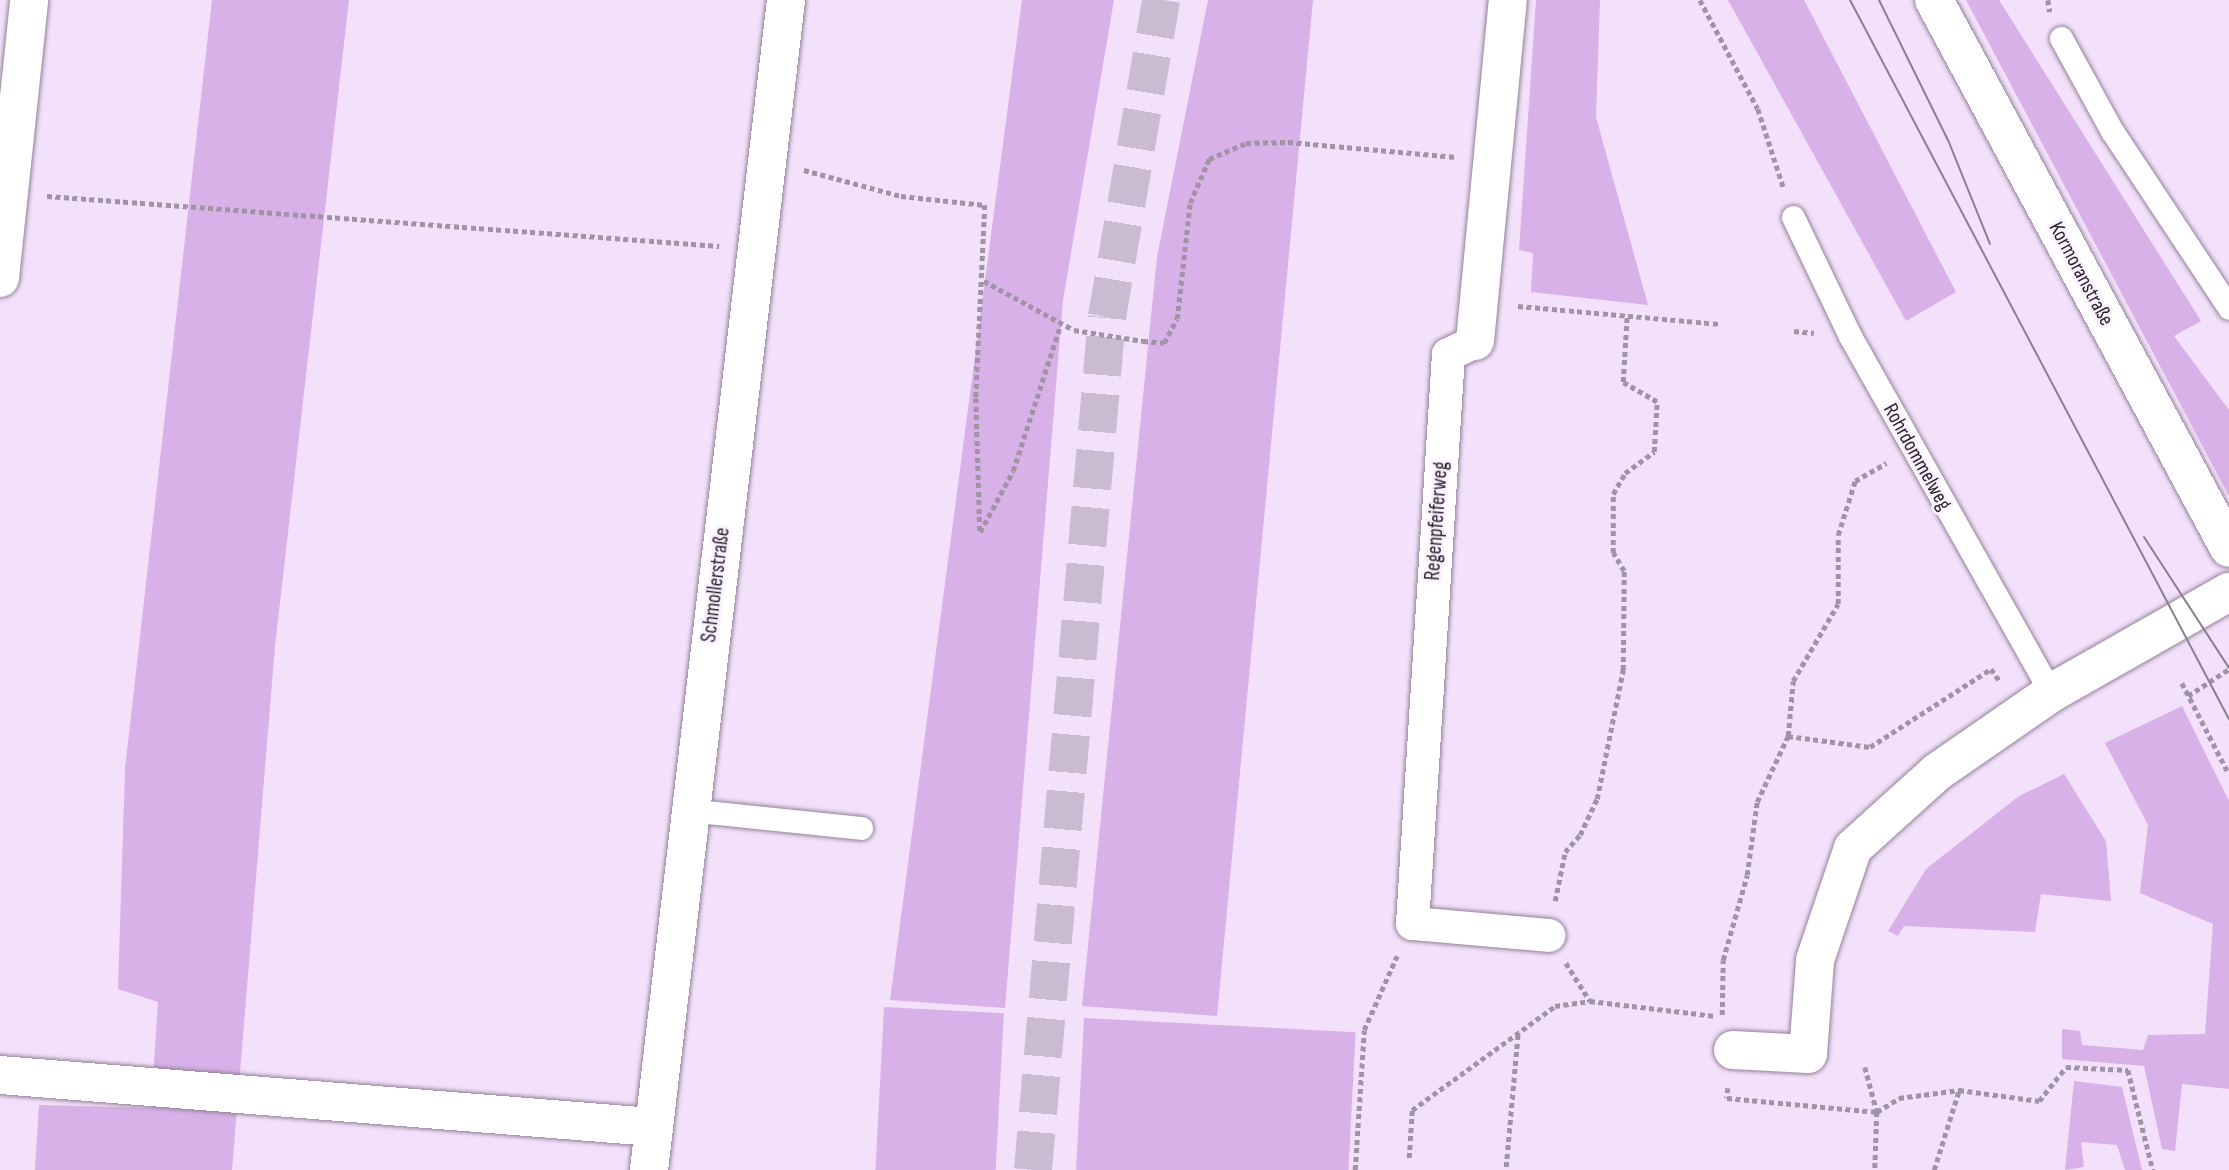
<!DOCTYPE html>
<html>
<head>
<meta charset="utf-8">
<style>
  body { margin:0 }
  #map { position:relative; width:2229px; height:1170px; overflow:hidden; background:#f3e0fa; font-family:"Sofia Sans Condensed",sans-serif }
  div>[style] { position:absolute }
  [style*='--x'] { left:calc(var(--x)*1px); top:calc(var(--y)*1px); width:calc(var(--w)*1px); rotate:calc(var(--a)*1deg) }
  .green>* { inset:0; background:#d7b1e7; transform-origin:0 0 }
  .secondary-tunnel>* { height:38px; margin-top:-19px; transform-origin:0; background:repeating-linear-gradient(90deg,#cbbbd1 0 38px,transparent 0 57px) }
  .path>* { height:4.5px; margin-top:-2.25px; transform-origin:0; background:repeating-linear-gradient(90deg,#a193a6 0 5px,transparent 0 8.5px) }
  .roads { filter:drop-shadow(0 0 2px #928199) drop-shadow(0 0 2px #928199) }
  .service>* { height:23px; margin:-11.5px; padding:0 11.5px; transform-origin:11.5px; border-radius:11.5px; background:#fff }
  .pedestrian>* { height:33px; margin:-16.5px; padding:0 16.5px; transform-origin:16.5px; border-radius:16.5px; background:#fff }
  .minor>* { height:38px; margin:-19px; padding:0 19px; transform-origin:19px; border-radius:19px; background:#fff }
  .tertiary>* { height:38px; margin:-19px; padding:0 19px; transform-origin:19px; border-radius:19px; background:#fff }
  .tram>* { height:2px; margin:-1px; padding:0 1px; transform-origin:1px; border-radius:1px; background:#8b7f90 }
  .path-bridge>* { height:4.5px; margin-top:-2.25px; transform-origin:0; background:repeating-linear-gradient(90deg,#a193a6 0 5px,transparent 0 8.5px) }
  span { translate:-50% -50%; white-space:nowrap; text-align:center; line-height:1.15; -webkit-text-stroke:6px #faf2fd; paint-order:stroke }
  .street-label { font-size:21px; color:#2c252f }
</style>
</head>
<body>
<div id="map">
  <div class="green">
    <i style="clip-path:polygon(212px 0,349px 0,275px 646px,232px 1170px,35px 1170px,39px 1105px,151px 1108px,158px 1002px,118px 989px,125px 769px)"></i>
    <i style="clip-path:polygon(1022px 0,1114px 0,1063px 300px,1005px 1008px,890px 1000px)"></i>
    <i style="clip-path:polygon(1208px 0,1313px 0,1217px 1016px,1082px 1006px,1157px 257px)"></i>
    <i style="clip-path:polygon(1536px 0,1600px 0,1596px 117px,1648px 305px,1531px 292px,1533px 253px,1519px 250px)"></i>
    <i style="clip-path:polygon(1728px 0,1804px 0,1956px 292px,1906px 321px)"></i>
    <i style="clip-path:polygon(1966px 0,1999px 0,2201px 321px,2174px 336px,2229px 410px,2229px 496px)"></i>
    <i style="clip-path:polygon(2182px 706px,2229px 801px,2229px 1089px,2182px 1084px,2175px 1151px,2162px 1149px,2144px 1066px,2062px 1059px,2062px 1029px,2080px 1031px,2082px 1045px,2143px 1050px,2148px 1035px,2205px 1034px,2213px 924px,2140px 893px,2148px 825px,2105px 743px)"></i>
    <i style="clip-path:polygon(2064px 774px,2106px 841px,2111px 901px,2041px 894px,2035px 932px,1904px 926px,1898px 936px,1888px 931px,1926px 869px,2019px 796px)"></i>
    <i style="left:884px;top:1007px;width:120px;height:164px;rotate:3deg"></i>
    <i style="left:1084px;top:1018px;width:272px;height:152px;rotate:3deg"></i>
    <i style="clip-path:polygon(2074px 1081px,2122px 1087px,2142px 1170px,2125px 1170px,2117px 1145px,2081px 1142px,2084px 1167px,2065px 1170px)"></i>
  </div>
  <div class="secondary-tunnel">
    <i style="--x:1033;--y:1170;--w:856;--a:-85.04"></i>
    <i style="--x:1107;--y:317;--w:322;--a:-80.3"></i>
  </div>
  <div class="path">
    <i style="--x:1700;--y:0;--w:123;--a:62"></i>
    <i style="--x:1758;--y:109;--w:84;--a:72"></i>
    <i style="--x:2048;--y:0;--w:12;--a:81"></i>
    <i style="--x:804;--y:170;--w:100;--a:15"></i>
    <i style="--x:901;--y:196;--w:84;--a:6.1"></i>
    <i style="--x:985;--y:205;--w:193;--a:92.7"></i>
    <i style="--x:976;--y:398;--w:134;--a:88.3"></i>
    <i style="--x:980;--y:532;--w:69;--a:-61.6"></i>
    <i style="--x:1013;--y:471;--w:152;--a:-72"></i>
    <i style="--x:47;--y:196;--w:674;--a:4.26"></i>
    <i style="--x:984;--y:281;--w:102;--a:28.6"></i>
    <i style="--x:1518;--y:306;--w:201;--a:5.1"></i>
    <i style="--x:1794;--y:331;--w:20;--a:6"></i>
    <i style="--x:1143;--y:341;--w:21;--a:5"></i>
    <i style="--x:1164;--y:343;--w:27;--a:-62"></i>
    <i style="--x:1177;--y:319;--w:117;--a:-83.6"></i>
    <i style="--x:1190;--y:203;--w:48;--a:-66.6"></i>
    <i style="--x:1209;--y:159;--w:40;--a:-23.4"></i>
    <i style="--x:1246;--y:143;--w:42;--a:-1.4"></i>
    <i style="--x:1288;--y:142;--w:169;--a:5.1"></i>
    <i style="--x:2182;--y:683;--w:102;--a:62.7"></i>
    <i style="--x:2188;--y:696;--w:49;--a:-33.4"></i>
    <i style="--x:1788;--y:736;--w:83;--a:7.6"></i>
    <i style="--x:1870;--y:747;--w:144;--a:-32.8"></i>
    <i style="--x:1991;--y:669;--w:17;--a:54"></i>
    <i style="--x:1555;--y:901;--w:50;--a:-78.5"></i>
    <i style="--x:1565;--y:852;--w:23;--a:-49"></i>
    <i style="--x:1580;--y:835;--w:40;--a:-65"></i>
    <i style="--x:1597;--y:799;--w:132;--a:-78.6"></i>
    <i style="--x:1623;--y:670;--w:99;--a:-89.4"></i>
    <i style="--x:1624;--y:571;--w:21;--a:-121"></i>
    <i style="--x:1613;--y:553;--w:59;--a:-90"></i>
    <i style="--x:1613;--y:494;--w:24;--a:-60"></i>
    <i style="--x:1625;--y:473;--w:36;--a:-36"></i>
    <i style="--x:1654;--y:452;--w:50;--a:-86.6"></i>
    <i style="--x:1657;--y:402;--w:39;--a:-150"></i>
    <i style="--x:1623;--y:382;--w:67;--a:-86.6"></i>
    <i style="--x:1566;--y:963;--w:45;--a:57.7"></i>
    <i style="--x:1590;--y:1001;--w:126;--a:6.8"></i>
    <i style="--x:1722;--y:1015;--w:55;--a:-89"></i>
    <i style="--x:1723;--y:960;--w:88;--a:-74.2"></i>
    <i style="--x:1747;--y:875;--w:74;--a:-82.2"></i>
    <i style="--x:1757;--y:802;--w:73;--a:-64.8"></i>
    <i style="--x:1788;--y:736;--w:55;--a:-84.8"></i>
    <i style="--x:1793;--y:681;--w:89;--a:-59.7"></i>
    <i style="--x:1838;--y:604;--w:69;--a:-90"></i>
    <i style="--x:1838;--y:535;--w:57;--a:-72.5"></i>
    <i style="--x:1855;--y:481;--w:36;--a:-30"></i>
    <i style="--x:1865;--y:1067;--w:47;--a:75.1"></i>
    <i style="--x:1877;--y:1112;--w:58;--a:92"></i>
    <i style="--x:1728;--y:1088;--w:10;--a:96"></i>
    <i style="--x:1727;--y:1098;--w:151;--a:5.3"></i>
    <i style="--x:1877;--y:1112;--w:26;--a:-32"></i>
    <i style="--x:1899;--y:1098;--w:61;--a:-7.6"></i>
    <i style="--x:1959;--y:1090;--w:81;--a:7.8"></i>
    <i style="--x:2039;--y:1101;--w:43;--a:-51.5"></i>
    <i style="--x:2066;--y:1067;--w:62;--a:2.8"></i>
    <i style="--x:2128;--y:1070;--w:103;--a:76"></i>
    <i style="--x:1409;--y:1158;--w:48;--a:-86.4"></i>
    <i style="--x:1412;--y:1110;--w:177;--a:-36"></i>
    <i style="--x:1555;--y:1006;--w:35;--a:-8"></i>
    <i style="--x:1506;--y:1167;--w:135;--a:-84.9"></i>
    <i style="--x:1355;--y:1170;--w:140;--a:-86.3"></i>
    <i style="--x:1364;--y:1030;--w:81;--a:-66"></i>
    <i style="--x:1934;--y:1170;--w:84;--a:-72.6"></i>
  </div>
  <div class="roads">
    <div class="service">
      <i style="--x:2061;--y:38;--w:106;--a:61.3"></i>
      <i style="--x:2112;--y:131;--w:212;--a:56.5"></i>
      <i style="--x:1793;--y:217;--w:132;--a:64.4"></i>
      <i style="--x:1850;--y:336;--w:410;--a:60.6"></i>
      <i style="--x:688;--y:810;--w:174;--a:5.9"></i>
    </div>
    <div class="pedestrian">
      <i style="--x:1475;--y:341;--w:30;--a:154"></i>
      <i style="--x:1448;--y:354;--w:570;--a:93.62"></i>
      <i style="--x:1412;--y:923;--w:137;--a:5"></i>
    </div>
    <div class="minor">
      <i style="--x:0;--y:278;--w:280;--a:-84"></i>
      <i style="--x:1475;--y:341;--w:343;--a:-84.5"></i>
      <i style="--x:1733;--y:1050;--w:75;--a:3.1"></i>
      <i style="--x:1808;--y:1054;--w:94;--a:-85.7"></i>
      <i style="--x:1815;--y:960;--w:118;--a:-71.3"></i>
      <i style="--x:1853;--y:848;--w:113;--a:-42.1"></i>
      <i style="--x:1937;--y:772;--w:139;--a:-34.7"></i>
      <i style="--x:2051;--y:693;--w:205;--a:-29.6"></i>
      <i style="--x:0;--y:1075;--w:654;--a:4.56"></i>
      <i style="--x:649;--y:1170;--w:1178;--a:-83.32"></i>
    </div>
    <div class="tertiary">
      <i style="--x:1934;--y:0;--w:622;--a:61.71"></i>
    </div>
  </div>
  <div class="tram">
    <i style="--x:1850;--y:0;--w:813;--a:62.21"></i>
    <i style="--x:1879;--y:0;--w:156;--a:63.8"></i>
    <i style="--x:1948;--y:140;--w:112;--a:68"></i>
    <i style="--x:2144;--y:537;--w:156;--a:57"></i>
  </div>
  <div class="path-bridge">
    <i style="--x:1074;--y:330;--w:70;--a:9.1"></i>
  </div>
  <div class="street-label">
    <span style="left:2081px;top:274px;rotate:62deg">Kormoranstraße</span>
    <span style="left:1917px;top:457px;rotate:61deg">Rohrdommelweg</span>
    <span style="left:1437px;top:521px;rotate:-86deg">Regenpfeiferweg</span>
    <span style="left:716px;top:585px;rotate:-83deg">Schmollerstraße</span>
  </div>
</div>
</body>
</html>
